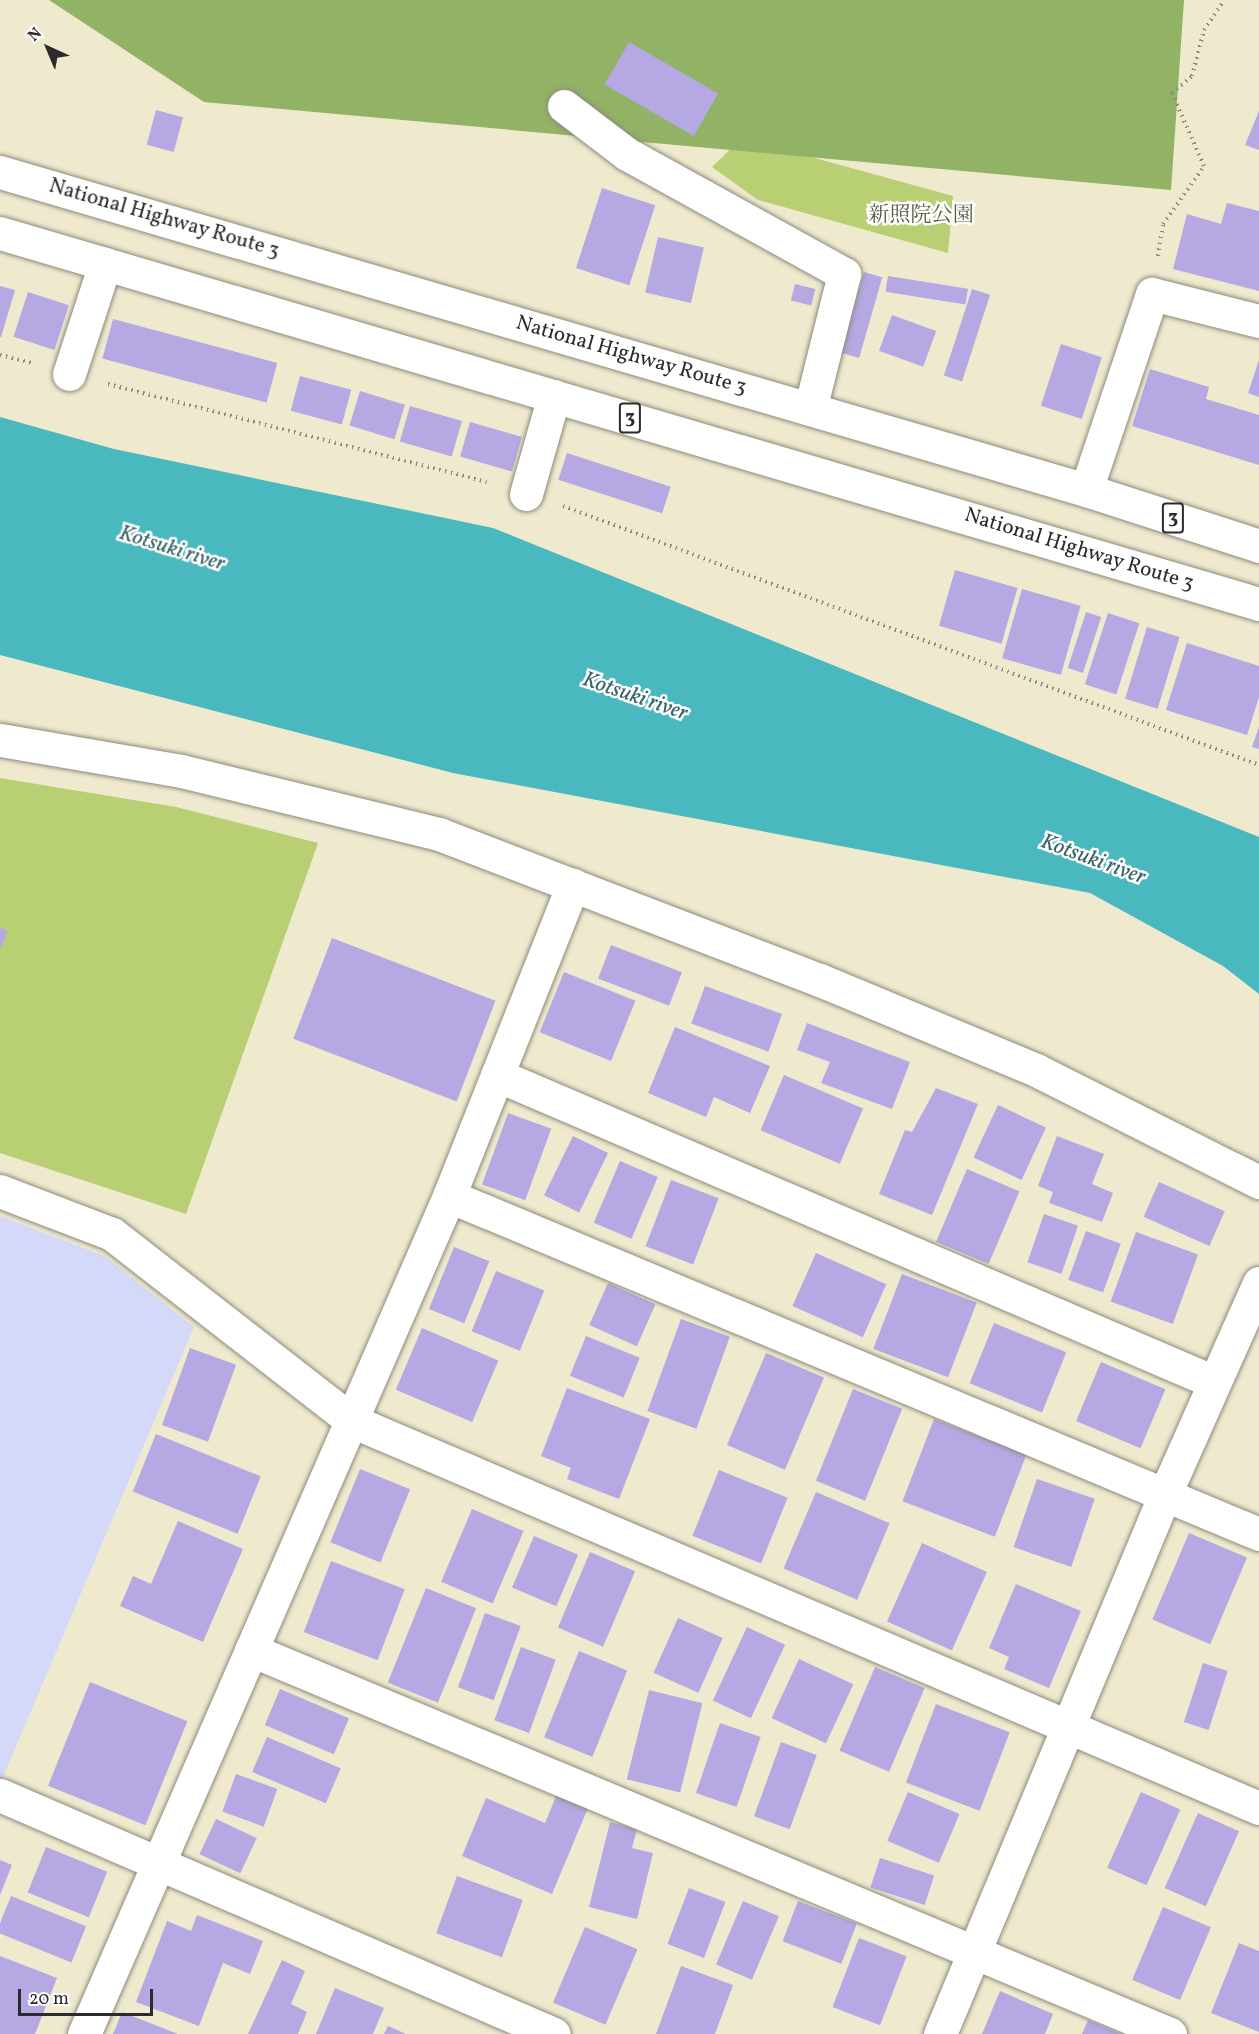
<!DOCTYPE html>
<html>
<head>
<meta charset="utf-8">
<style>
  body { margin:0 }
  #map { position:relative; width:1259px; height:2034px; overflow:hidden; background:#efe9ce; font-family:Vollkorn,"Noto Serif JP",serif }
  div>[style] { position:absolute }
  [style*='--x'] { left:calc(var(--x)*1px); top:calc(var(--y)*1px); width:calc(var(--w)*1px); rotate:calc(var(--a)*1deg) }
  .built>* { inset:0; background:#d4d8f9 }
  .green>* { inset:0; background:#b8cf73 }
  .forest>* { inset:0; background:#92b265 }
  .water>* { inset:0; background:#4ab9bf }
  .building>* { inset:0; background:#b5a8e3; transform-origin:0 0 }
  .path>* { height:4px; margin-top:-2px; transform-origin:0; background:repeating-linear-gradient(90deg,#8d8a7c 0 1.5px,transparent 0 6px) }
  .roads { filter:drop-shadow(0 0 2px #8d8a7c) drop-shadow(0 0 2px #8d8a7c) }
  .minor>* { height:33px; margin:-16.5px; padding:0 16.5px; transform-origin:16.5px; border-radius:16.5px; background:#fff }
  .highway>* { height:33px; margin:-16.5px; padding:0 16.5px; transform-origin:16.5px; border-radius:16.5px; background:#fff }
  span { translate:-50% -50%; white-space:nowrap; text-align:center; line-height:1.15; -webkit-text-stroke:5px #fff; paint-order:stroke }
  .shield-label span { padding:2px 4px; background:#fff; border:2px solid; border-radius:4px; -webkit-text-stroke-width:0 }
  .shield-label { font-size:20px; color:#2b2b2b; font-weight:700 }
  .park-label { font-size:21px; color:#555c41 }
  .street-label { font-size:21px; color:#2b2b2b }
  .water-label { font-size:22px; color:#376466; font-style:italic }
  .north { position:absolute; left:18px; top:18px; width:60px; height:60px; -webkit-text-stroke:4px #fff; paint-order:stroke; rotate:316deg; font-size:16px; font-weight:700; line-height:24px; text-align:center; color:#2b2b2b }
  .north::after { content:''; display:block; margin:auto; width:21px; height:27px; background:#2b2b2b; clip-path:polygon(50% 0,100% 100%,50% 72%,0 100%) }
  .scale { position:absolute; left:18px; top:1989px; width:135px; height:27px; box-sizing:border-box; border:3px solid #2b2b2b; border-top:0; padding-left:8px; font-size:18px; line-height:21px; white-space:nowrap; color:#2b2b2b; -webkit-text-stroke:4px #fff; paint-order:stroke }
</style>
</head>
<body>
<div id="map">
  <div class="built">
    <i style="clip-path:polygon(0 1216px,104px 1256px,194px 1327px,0 1784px)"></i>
  </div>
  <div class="green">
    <i style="clip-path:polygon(742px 138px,953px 196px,948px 253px,758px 200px,712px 167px)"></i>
    <i style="clip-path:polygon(0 778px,176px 807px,318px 843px,186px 1214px,0 1153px)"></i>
  </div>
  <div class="forest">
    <i style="clip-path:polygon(49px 0,1184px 0,1171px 190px,204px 102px)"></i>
  </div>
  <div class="water">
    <i style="clip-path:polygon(0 417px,114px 449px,493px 528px,1259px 837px,1259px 994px,1223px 966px,1090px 893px,453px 773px,0 655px)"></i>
  </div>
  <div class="building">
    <i style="left:629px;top:42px;width:103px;height:49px;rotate:30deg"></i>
    <i style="left:156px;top:110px;width:28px;height:36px;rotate:15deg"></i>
    <i style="clip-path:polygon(1259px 111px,1259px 150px,1245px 145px)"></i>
    <i style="left:602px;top:188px;width:56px;height:84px;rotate:18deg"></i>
    <i style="clip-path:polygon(1227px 203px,1259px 211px,1259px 291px,1173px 269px,1187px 214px,1221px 224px)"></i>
    <i style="left:658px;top:237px;width:47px;height:57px;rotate:13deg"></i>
    <i style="left:864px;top:272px;width:19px;height:84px;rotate:16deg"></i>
    <i style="left:888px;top:276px;width:81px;height:16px;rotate:9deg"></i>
    <i style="left:795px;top:284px;width:21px;height:17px;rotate:14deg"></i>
    <i style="clip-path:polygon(0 286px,15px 290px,1px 337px,0 337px)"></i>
    <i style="left:972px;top:289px;width:19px;height:91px;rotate:18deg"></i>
    <i style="left:28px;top:292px;width:43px;height:47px;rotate:18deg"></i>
    <i style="left:892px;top:315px;width:47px;height:38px;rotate:20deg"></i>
    <i style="left:113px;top:319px;width:170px;height:41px;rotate:15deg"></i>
    <i style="left:1061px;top:344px;width:43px;height:65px;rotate:18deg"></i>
    <i style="clip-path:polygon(1259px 360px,1259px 397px,1248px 393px)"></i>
    <i style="clip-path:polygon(1150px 369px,1209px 387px,1206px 399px,1259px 415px,1259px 465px,1132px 426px)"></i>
    <i style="left:300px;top:376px;width:53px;height:36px;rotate:15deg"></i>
    <i style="left:360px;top:391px;width:47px;height:36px;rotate:17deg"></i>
    <i style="left:410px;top:406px;width:54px;height:37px;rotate:16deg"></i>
    <i style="left:470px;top:422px;width:54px;height:36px;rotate:16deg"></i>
    <i style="left:567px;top:453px;width:109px;height:28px;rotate:18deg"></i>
    <i style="left:955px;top:570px;width:65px;height:58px;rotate:16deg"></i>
    <i style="left:1022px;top:589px;width:61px;height:72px;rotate:16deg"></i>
    <i style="left:1086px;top:612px;width:16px;height:59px;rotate:18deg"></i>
    <i style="left:1108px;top:613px;width:33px;height:75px;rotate:18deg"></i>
    <i style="left:1147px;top:627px;width:34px;height:75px;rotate:17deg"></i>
    <i style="clip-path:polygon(1187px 643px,1259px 666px,1259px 697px,1247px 735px,1166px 710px)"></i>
    <i style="clip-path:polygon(1259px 727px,1259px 749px,1252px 747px)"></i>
    <i style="clip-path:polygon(0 928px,8px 931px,0 950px)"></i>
    <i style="left:332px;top:938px;width:175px;height:108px;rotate:21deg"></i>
    <i style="left:611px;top:945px;width:76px;height:36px;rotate:21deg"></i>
    <i style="left:564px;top:972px;width:77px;height:65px;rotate:22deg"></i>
    <i style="left:705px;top:986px;width:82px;height:40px;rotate:20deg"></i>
    <i style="clip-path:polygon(807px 1023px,910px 1062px,892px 1109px,821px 1083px,830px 1062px,797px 1050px)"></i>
    <i style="clip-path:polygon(675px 1027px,770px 1066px,750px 1113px,714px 1097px,706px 1117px,648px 1093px)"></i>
    <i style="left:784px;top:1075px;width:86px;height:60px;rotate:23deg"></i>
    <i style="clip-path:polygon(936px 1088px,978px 1104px,932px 1215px,879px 1194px,905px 1130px,912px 1132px)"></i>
    <i style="left:998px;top:1105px;width:53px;height:58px;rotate:25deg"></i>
    <i style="left:508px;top:1113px;width:46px;height:76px;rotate:20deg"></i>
    <i style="left:573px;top:1136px;width:39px;height:66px;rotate:26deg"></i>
    <i style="clip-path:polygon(1057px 1136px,1104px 1154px,1092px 1184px,1113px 1193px,1102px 1222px,1049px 1203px,1053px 1192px,1038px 1186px)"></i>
    <i style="left:620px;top:1161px;width:41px;height:67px;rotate:23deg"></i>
    <i style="left:967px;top:1169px;width:57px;height:79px;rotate:23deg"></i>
    <i style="left:671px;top:1180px;width:51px;height:71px;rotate:21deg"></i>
    <i style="left:1159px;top:1182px;width:72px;height:38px;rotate:24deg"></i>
    <i style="left:1044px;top:1214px;width:36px;height:51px;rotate:19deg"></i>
    <i style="left:1086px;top:1231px;width:37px;height:52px;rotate:20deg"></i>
    <i style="left:1136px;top:1232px;width:66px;height:74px;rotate:20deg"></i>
    <i style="left:454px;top:1247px;width:38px;height:67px;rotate:22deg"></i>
    <i style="left:816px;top:1253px;width:77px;height:58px;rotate:24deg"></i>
    <i style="left:496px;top:1271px;width:52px;height:65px;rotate:22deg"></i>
    <i style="left:902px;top:1274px;width:80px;height:80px;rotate:21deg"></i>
    <i style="left:608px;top:1283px;width:52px;height:46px;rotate:24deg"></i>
    <i style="left:681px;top:1319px;width:52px;height:98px;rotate:20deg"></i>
    <i style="left:994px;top:1323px;width:78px;height:65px;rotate:22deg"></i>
    <i style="left:422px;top:1328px;width:83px;height:67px;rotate:23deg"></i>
    <i style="left:586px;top:1336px;width:58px;height:43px;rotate:22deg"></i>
    <i style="left:190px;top:1348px;width:49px;height:82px;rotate:20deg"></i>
    <i style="left:766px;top:1353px;width:63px;height:100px;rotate:23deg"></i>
    <i style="left:1101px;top:1362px;width:70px;height:64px;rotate:23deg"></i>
    <i style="clip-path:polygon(567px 1388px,650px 1419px,619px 1499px,567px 1479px,571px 1468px,541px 1456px)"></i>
    <i style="left:853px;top:1389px;width:53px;height:99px;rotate:22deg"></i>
    <i style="left:934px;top:1419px;width:99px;height:88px;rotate:21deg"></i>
    <i style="left:156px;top:1434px;width:113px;height:62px;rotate:22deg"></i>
    <i style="left:360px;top:1469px;width:54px;height:79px;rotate:22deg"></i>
    <i style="left:719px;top:1470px;width:74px;height:71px;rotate:22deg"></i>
    <i style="left:1037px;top:1479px;width:61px;height:72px;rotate:19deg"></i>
    <i style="left:816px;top:1492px;width:80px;height:83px;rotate:23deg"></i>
    <i style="left:472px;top:1509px;width:56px;height:79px;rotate:23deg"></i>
    <i style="clip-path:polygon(178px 1521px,243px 1549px,203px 1642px,120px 1606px,133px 1576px,151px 1584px)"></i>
    <i style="left:1189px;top:1533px;width:63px;height:94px;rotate:23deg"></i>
    <i style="left:534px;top:1536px;width:48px;height:56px;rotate:23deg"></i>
    <i style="left:922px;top:1543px;width:71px;height:86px;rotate:24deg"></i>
    <i style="left:590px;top:1552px;width:49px;height:82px;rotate:23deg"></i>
    <i style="left:331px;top:1561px;width:79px;height:76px;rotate:21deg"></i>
    <i style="clip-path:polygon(1016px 1584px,1081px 1611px,1049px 1688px,1004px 1669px,1009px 1657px,989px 1648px)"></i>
    <i style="left:426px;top:1588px;width:54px;height:102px;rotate:22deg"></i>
    <i style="left:485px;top:1613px;width:38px;height:79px;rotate:20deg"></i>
    <i style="left:678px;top:1618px;width:49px;height:60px;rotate:24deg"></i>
    <i style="left:747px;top:1627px;width:42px;height:81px;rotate:25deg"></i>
    <i style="left:521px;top:1647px;width:37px;height:78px;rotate:20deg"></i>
    <i style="left:579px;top:1651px;width:52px;height:93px;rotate:22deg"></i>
    <i style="left:799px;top:1659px;width:60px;height:65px;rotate:25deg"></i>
    <i style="left:1203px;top:1663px;width:26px;height:62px;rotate:18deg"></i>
    <i style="left:875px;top:1667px;width:54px;height:91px;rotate:23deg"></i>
    <i style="left:90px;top:1682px;width:105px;height:112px;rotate:22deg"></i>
    <i style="left:280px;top:1689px;width:75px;height:39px;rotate:23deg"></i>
    <i style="left:649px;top:1690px;width:55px;height:92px;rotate:14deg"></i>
    <i style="left:936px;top:1704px;width:79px;height:84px;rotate:21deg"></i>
    <i style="left:720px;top:1723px;width:43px;height:74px;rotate:19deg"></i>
    <i style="left:267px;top:1737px;width:80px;height:38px;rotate:23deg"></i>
    <i style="left:781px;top:1742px;width:38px;height:79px;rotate:20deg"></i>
    <i style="left:236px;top:1774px;width:44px;height:40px;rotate:20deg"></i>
    <i style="left:908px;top:1792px;width:56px;height:53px;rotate:23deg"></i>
    <i style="left:1141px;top:1792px;width:43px;height:83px;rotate:24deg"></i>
    <i style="clip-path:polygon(557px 1794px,588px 1808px,552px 1894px,462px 1856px,486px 1798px,545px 1823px)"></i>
    <i style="left:1198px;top:1813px;width:45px;height:82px;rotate:24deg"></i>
    <i style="left:216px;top:1819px;width:45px;height:39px;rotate:25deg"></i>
    <i style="clip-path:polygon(610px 1822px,637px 1829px,632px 1848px,653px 1853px,637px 1919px,589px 1907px)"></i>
    <i style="left:46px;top:1847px;width:66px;height:49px;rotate:22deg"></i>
    <i style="left:880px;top:1858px;width:57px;height:31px;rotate:18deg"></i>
    <i style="clip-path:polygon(0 1860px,12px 1865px,0 1895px)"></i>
    <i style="left:457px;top:1876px;width:70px;height:61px;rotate:20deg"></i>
    <i style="left:689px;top:1888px;width:39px;height:60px;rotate:21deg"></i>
    <i style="left:11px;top:1896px;width:81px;height:39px;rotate:22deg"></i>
    <i style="left:743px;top:1901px;width:39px;height:69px;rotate:23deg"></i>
    <i style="left:798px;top:1901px;width:63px;height:43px;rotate:21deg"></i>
    <i style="left:1163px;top:1907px;width:52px;height:79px;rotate:23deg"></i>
    <i style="clip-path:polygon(197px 1915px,263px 1941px,250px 1974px,223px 1963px,199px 2026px,136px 2002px,167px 1921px,191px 1931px)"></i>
    <i style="left:585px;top:1927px;width:57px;height:82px;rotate:23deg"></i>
    <i style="left:859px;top:1938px;width:51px;height:74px;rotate:21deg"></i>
    <i style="clip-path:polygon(1239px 1943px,1259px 1951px,1259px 2032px,1211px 2013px)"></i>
    <i style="clip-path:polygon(0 1956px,57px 1978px,35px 2034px,0 2034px)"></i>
    <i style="clip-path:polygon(282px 1960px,305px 1971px,291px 2004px,307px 2012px,298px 2034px,248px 2034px)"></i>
    <i style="clip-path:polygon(681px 1966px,733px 1985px,715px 2034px,656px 2034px)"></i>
    <i style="clip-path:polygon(335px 1988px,384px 2008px,373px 2034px,316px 2034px)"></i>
    <i style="clip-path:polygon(1000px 1991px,1053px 2014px,1045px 2034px,982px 2034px)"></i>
    <i style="clip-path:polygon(122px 2012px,178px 2034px,113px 2034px)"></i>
    <i style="clip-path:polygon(1088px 2020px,1121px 2034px,1082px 2034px)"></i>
    <i style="clip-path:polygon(388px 2026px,406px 2034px,384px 2034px)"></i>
  </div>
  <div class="path">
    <i style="--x:1158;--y:256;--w:32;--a:-81"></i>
    <i style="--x:1163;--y:224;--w:71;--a:-54.7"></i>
    <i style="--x:1204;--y:166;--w:80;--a:-113.7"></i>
    <i style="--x:1172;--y:93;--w:26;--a:-40"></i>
    <i style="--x:1192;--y:76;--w:48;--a:-75.4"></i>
    <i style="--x:1204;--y:30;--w:36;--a:-56"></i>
    <i style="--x:0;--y:355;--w:32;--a:14"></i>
    <i style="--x:108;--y:384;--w:391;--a:14.5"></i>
    <i style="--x:563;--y:506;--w:743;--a:20.41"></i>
  </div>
  <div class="roads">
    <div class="minor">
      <i style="--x:564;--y:106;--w:79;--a:37.3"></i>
      <i style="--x:627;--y:154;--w:248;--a:28.9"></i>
      <i style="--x:844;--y:274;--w:139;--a:104.1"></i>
      <i style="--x:69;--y:374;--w:116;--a:-71.9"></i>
      <i style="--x:1086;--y:490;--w:207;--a:-71.4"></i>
      <i style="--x:1152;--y:294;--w:110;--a:14.2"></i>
      <i style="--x:526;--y:494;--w:102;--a:-74.1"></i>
      <i style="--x:0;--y:740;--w:184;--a:9.7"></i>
      <i style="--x:181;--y:771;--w:266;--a:13.7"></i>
      <i style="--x:439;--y:834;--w:408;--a:21"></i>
      <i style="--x:820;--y:980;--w:234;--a:22.6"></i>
      <i style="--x:1036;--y:1070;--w:250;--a:26.7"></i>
      <i style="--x:497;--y:1075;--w:780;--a:23.18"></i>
      <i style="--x:0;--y:1191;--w:120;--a:21"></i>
      <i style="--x:112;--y:1234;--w:304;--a:37.9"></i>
      <i style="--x:352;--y:1421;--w:986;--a:23.11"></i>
      <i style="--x:449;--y:1196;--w:878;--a:22.65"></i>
      <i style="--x:251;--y:1650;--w:996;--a:22.68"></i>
      <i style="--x:0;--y:1795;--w:603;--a:23.34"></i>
      <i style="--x:84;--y:2034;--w:914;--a:-66.46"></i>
      <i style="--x:449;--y:1196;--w:335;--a:-68.3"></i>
      <i style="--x:940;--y:2034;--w:585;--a:-67.38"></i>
      <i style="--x:1165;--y:1494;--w:231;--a:-66"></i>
    </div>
    <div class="highway">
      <i style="--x:0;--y:172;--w:1132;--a:16.32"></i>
      <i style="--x:1086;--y:490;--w:182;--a:17.9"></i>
      <i style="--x:0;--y:233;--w:1313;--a:16.42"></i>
    </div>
  </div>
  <div class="shield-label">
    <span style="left:630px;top:418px">3</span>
    <span style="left:1173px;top:518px">3</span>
  </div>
  <div class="park-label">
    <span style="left:921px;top:216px">新照院公園</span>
  </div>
  <div class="street-label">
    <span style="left:164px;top:219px;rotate:16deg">National Highway Route 3</span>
    <span style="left:631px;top:356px;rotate:16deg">National Highway Route 3</span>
    <span style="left:1079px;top:550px;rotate:17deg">National Highway Route 3</span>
  </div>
  <div class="water-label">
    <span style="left:172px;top:549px;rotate:17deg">Kotsuki river</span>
    <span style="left:635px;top:697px;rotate:19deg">Kotsuki river</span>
    <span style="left:1093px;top:860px;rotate:20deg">Kotsuki river</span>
  </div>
  <div class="north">N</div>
  <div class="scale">20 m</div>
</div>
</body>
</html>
